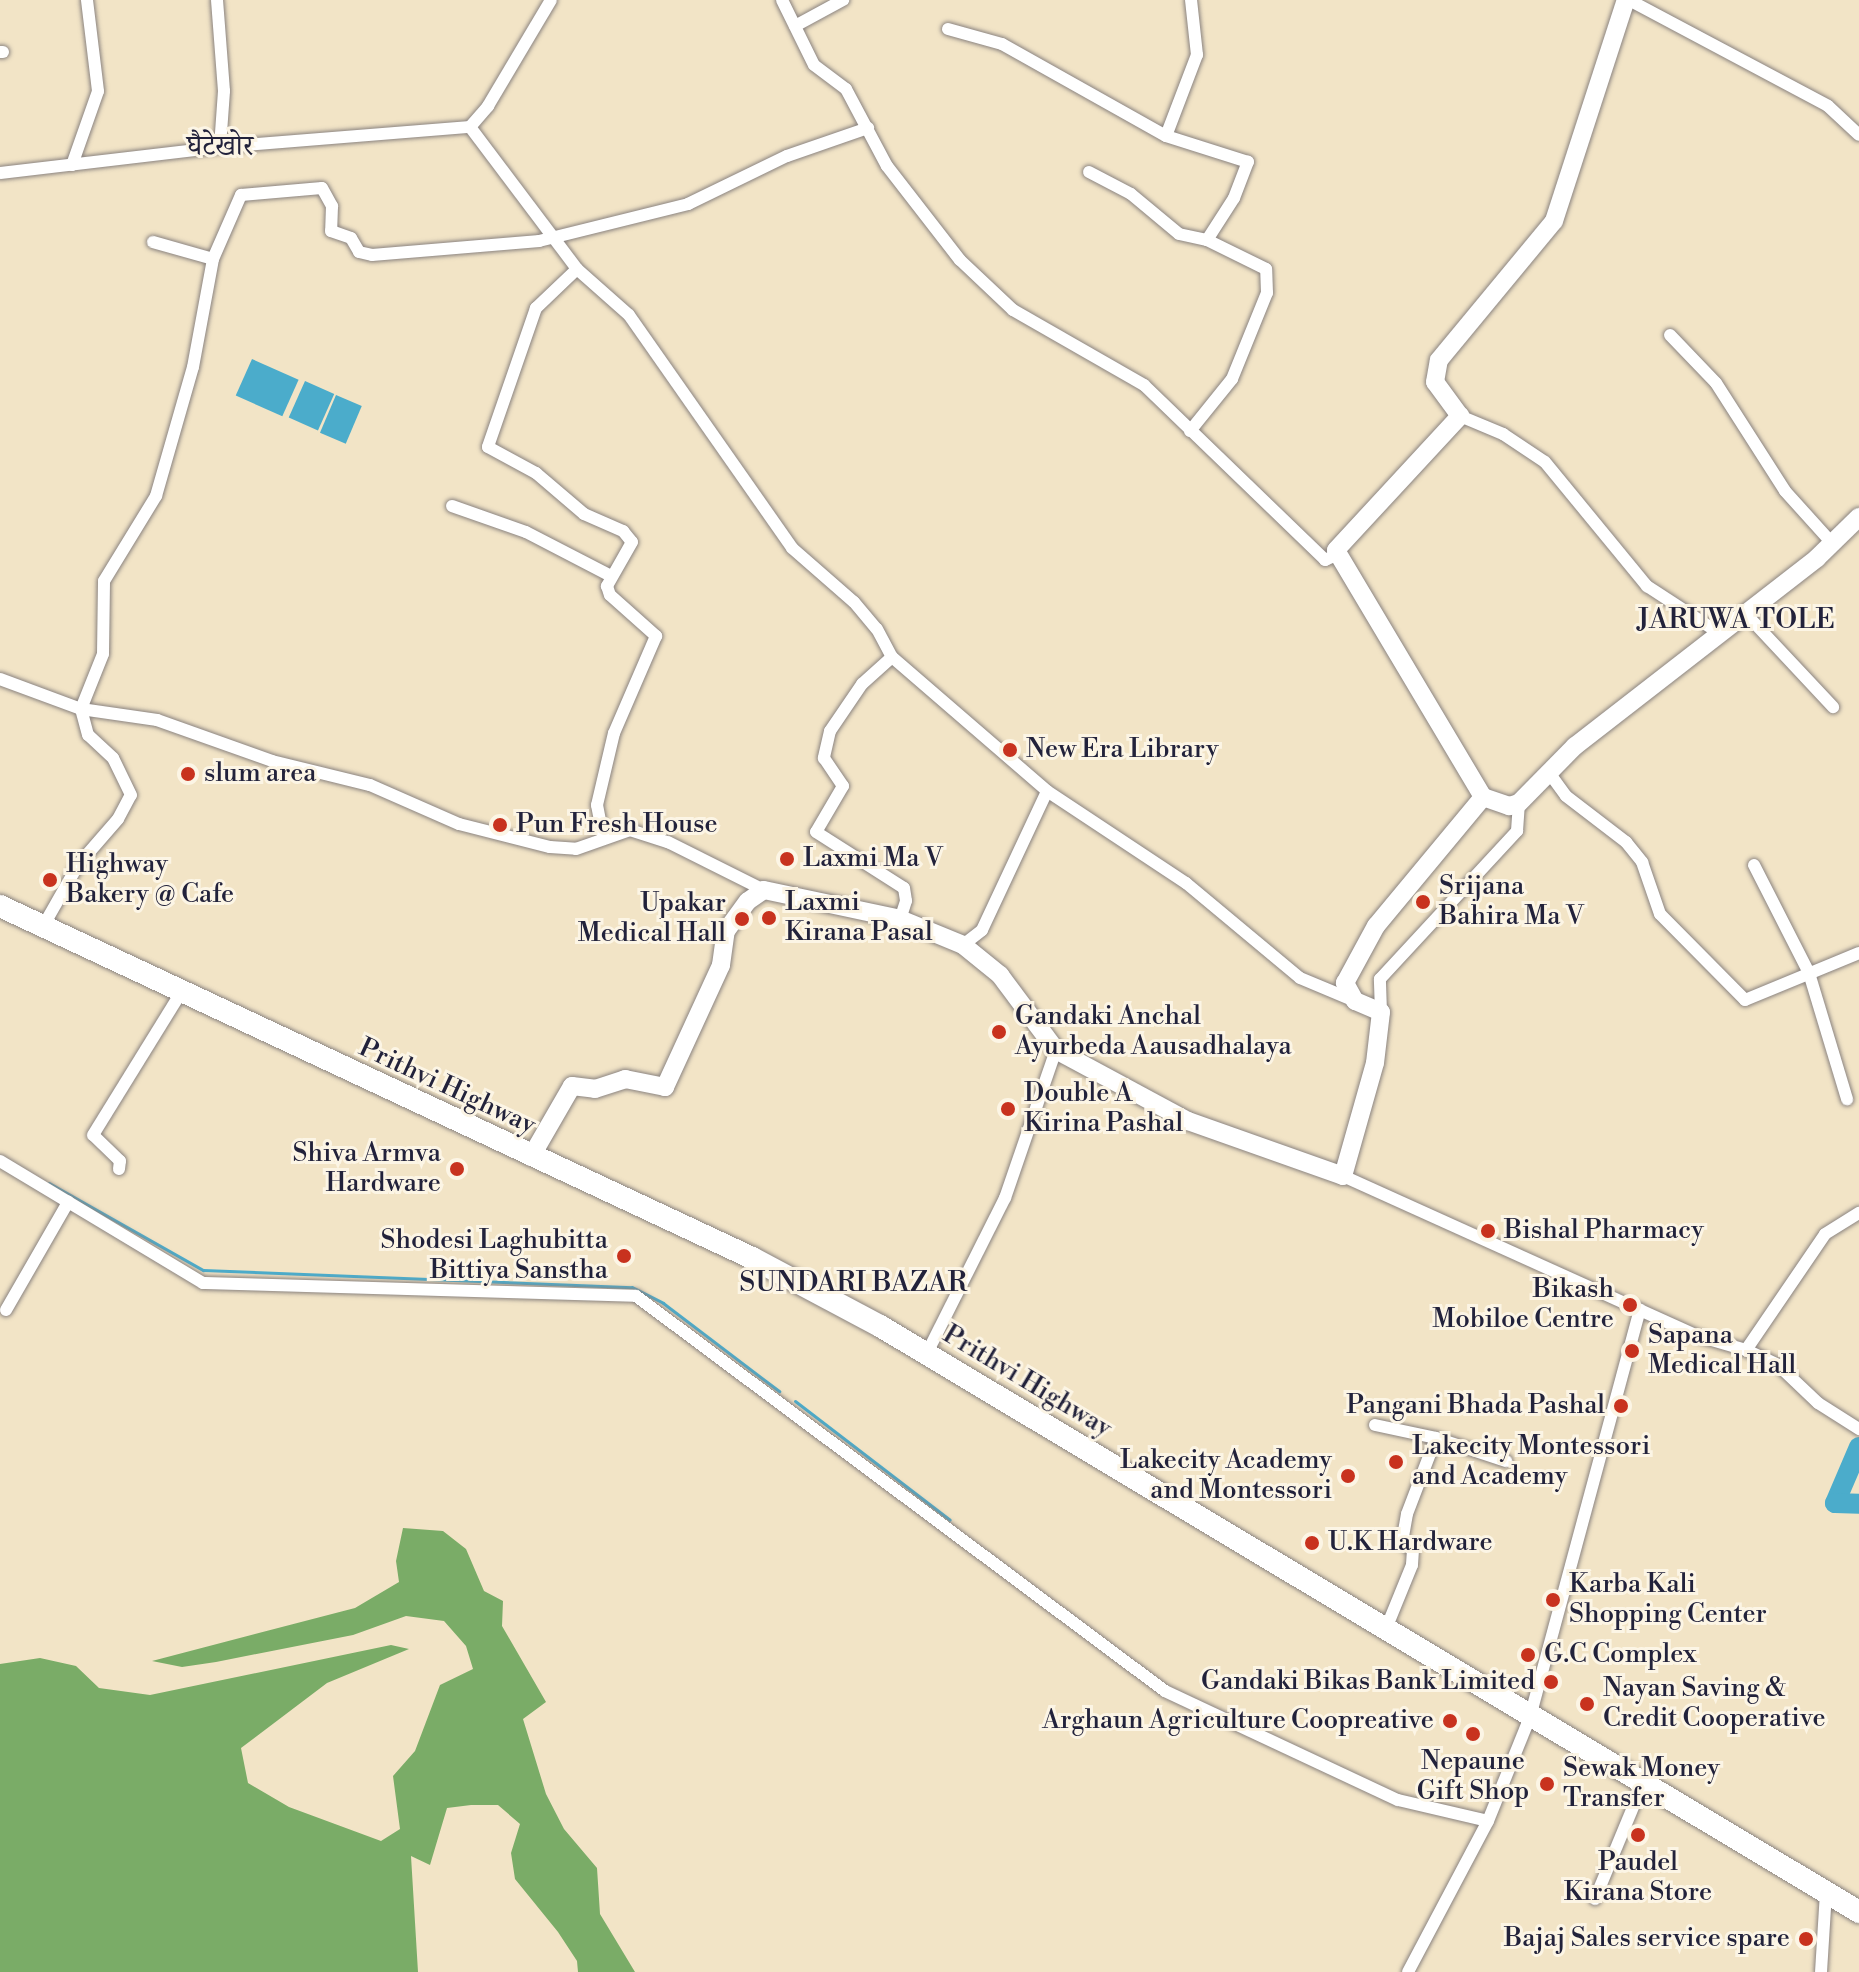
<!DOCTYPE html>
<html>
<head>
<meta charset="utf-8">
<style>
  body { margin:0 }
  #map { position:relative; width:1859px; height:1972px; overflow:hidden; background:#f2e4c6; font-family:"Libre Bodoni","Noto Serif Devanagari",serif }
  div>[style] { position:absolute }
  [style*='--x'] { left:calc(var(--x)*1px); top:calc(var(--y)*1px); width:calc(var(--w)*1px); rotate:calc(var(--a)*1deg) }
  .forest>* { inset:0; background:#7aac67 }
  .water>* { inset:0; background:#4baccb; transform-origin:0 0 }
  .stream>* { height:3px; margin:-1.5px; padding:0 1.5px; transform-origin:1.5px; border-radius:1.5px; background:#4baccb }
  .river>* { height:20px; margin:-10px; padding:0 10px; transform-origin:10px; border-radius:10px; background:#4baccb }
  .roads { filter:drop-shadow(0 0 2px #8a8380) drop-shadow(0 0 2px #8a8380) }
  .street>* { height:12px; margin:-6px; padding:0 6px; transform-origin:6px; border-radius:6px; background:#fff }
  .secondary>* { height:18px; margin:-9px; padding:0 9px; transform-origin:9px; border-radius:9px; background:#fff }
  .highway>* { height:22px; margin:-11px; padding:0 11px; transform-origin:11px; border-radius:11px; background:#fff }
  .dots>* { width:22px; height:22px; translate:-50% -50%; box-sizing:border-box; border:4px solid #fcf5e5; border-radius:50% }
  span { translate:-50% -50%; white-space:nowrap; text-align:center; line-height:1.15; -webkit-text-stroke:6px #fcf5e5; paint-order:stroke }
  .poi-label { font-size:26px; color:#22223b }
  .left { translate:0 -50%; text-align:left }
  .right { translate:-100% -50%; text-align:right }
  .street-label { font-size:26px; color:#22223b }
  .neighbourhood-label { font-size:28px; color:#22223b }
</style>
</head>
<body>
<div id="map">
  <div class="forest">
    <i style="clip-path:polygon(403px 1528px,443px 1531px,466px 1549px,484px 1591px,503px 1601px,502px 1626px,546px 1702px,523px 1719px,546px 1794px,564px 1829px,597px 1868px,600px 1914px,635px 1972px,578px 1972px,577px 1961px,558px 1932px,515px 1879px,511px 1853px,520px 1824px,498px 1805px,471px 1805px,447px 1808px,430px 1865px,411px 1856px,418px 1972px,0 1972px,0 1664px,40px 1658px,76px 1666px,99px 1688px,150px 1695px,391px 1645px,409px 1649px,327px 1683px,241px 1748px,248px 1783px,289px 1807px,381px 1841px,400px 1829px,393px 1776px,415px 1751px,440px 1685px,473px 1669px,466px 1646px,444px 1621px,406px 1616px,353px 1635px,216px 1662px,182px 1667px,152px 1661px,355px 1608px,399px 1582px,396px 1561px)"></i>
  </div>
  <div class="water">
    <i style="left:252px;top:359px;width:51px;height:40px;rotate:24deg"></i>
    <i style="left:305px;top:381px;width:32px;height:40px;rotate:24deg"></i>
    <i style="left:336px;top:395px;width:28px;height:41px;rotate:23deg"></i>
  </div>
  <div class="stream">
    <i style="--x:49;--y:1183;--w:177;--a:29.5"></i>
    <i style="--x:203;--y:1270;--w:429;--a:2.3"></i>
    <i style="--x:632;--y:1287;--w:35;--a:27"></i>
    <i style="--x:663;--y:1303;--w:146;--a:37.2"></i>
    <i style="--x:795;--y:1401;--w:195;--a:37.5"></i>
  </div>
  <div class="river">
    <i style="--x:1859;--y:1447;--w:61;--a:113.2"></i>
    <i style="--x:1835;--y:1503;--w:24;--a:2"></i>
  </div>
  <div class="roads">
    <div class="street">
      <i style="--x:217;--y:0;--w:91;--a:85.6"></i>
      <i style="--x:224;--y:91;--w:56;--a:94.1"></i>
      <i style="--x:782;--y:0;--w:72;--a:63.8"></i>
      <i style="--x:814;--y:65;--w:40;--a:37"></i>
      <i style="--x:846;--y:89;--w:87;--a:62"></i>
      <i style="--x:887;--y:166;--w:119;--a:52.2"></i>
      <i style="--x:960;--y:260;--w:73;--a:43.3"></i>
      <i style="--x:1013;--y:310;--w:151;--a:29.8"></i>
      <i style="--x:1144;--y:385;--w:252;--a:44"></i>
      <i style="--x:1325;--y:560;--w:12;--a:-24"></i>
      <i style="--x:1629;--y:0;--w:225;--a:28"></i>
      <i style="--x:1828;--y:106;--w:42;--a:43.1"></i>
      <i style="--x:795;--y:26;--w:55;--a:-28.4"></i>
      <i style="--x:948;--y:29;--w:56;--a:15.5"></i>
      <i style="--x:1002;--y:44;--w:188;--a:29.3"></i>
      <i style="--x:0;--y:52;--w:3;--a:0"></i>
      <i style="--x:470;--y:127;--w:178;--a:53"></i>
      <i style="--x:577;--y:269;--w:69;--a:41.5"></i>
      <i style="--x:629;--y:315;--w:284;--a:55"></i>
      <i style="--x:792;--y:548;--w:82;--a:41.1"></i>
      <i style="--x:854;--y:602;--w:35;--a:50"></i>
      <i style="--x:877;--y:629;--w:32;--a:62"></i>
      <i style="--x:892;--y:657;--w:205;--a:40.8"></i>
      <i style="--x:1047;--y:791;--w:167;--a:33.5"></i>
      <i style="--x:1186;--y:883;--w:148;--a:39.8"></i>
      <i style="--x:1300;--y:978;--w:60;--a:22.7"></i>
      <i style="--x:72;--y:165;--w:78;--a:-70.6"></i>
      <i style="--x:98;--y:91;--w:92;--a:-96.9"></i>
      <i style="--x:1089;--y:172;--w:47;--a:27.6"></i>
      <i style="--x:1131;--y:194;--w:62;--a:39.8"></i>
      <i style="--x:1179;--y:234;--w:29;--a:12"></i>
      <i style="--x:0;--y:173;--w:222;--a:-6.7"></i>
      <i style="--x:220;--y:147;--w:251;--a:-4.6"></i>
      <i style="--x:470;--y:127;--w:28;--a:-49"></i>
      <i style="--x:488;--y:106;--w:123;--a:-59.3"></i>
      <i style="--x:153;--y:242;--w:62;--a:15.8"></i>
      <i style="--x:577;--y:269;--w:57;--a:136.4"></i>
      <i style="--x:536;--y:308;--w:147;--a:109.1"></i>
      <i style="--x:488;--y:447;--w:55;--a:28.4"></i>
      <i style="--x:536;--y:473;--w:63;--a:40.5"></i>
      <i style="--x:584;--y:514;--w:43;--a:23.6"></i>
      <i style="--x:623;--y:531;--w:14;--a:51"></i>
      <i style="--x:632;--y:542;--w:51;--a:119.6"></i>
      <i style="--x:607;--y:586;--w:9;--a:72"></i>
      <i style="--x:610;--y:595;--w:62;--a:41.7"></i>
      <i style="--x:656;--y:636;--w:106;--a:113.4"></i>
      <i style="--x:614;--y:733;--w:74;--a:103.3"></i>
      <i style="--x:597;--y:805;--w:33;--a:79"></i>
      <i style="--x:1670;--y:335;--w:66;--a:46.2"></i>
      <i style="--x:1716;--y:383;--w:128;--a:57.4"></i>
      <i style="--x:1785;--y:491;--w:70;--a:47.9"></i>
      <i style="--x:1460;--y:416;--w:47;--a:22.7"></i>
      <i style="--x:1503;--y:434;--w:50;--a:33.7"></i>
      <i style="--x:1545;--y:462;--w:161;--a:50.6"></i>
      <i style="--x:1647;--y:586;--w:86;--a:33.1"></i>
      <i style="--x:1190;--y:431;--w:67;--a:-51.1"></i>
      <i style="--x:1232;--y:379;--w:93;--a:-67.9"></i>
      <i style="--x:1267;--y:293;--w:24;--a:-92"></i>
      <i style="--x:1266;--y:269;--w:66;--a:-153.8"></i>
      <i style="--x:1207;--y:240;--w:50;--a:-57.3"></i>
      <i style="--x:1234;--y:198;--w:39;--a:-69"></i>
      <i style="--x:1248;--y:162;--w:86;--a:-162.4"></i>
      <i style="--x:1166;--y:136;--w:87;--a:-69.1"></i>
      <i style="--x:1197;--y:55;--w:55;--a:-96.2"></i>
      <i style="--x:452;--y:506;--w:78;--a:19.4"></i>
      <i style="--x:526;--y:532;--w:96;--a:27.4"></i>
      <i style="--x:1745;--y:613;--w:129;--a:46.9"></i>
      <i style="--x:892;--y:657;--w:40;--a:138"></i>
      <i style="--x:862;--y:684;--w:57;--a:124.2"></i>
      <i style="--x:830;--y:731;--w:28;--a:103"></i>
      <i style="--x:824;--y:758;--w:34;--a:56"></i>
      <i style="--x:843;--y:786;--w:53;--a:120.4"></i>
      <i style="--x:816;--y:832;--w:104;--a:32.5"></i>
      <i style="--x:904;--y:888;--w:13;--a:81"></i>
      <i style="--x:906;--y:901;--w:19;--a:108"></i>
      <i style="--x:0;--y:679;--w:86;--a:20.3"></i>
      <i style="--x:81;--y:709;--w:77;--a:8.2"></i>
      <i style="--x:157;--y:720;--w:122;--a:19.6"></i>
      <i style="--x:272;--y:761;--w:101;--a:13.8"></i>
      <i style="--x:370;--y:785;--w:97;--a:23.7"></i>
      <i style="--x:459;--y:824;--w:94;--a:14.2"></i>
      <i style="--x:550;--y:847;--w:26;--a:4"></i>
      <i style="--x:576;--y:849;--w:57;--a:-19.4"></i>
      <i style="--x:630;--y:830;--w:40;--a:18"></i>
      <i style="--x:668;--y:842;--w:107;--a:26.6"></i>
      <i style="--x:1550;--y:774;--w:27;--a:54"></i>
      <i style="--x:1566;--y:796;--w:76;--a:37.5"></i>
      <i style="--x:1626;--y:842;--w:26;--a:51"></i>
      <i style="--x:1642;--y:862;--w:55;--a:70.9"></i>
      <i style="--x:1660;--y:914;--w:121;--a:45.3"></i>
      <i style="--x:1745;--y:1000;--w:123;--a:-22.4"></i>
      <i style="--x:1754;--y:865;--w:121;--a:63"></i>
      <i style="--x:1809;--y:973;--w:132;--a:73.2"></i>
      <i style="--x:45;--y:923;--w:67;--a:-60.4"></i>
      <i style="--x:78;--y:865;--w:61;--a:-49"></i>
      <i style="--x:118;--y:819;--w:27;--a:-62"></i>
      <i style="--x:131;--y:795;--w:41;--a:-115.9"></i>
      <i style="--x:113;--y:758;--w:34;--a:-137"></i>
      <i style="--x:88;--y:735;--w:27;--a:-105"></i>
      <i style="--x:81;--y:709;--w:59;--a:-68.2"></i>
      <i style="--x:103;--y:654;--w:73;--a:-89.2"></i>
      <i style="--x:104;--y:581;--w:100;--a:-58.5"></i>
      <i style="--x:156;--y:496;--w:134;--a:-74"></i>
      <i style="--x:193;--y:367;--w:110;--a:-79.5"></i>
      <i style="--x:213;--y:259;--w:70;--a:-66.4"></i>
      <i style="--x:241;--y:195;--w:81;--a:-4.9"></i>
      <i style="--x:322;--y:188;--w:21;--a:61"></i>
      <i style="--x:332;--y:206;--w:25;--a:92"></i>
      <i style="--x:331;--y:231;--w:21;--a:19"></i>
      <i style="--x:351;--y:238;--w:16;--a:60"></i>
      <i style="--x:359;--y:252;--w:13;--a:13"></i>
      <i style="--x:372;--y:255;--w:168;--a:-4.8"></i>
      <i style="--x:539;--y:241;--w:154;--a:-13.9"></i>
      <i style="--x:688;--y:204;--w:110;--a:-25.9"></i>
      <i style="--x:787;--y:156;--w:86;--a:-19.1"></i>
      <i style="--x:963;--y:945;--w:24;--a:-38"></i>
      <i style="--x:982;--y:930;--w:153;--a:-64.9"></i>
      <i style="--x:1381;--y:1012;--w:33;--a:-92"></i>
      <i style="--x:1380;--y:979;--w:202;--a:-47.2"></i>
      <i style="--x:1517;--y:831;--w:28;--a:-86"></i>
      <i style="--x:0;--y:1161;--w:237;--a:31"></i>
      <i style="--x:203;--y:1283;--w:433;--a:1.7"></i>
      <i style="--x:636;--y:1296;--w:660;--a:36.75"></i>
      <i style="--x:1165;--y:1691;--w:257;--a:25.1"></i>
      <i style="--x:1398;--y:1800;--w:92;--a:13.1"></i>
      <i style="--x:119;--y:1169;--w:8;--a:-83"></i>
      <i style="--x:120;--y:1161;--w:37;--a:-136"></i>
      <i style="--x:93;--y:1135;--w:172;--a:-58.3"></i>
      <i style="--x:1343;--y:1176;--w:389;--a:24.3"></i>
      <i style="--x:1698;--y:1336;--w:50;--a:16.3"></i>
      <i style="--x:1746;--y:1350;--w:140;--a:-55.7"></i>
      <i style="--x:1825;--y:1234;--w:40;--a:-32"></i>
      <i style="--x:6;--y:1310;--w:125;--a:-60.1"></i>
      <i style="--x:1746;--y:1350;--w:35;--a:25"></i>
      <i style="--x:1778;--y:1365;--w:55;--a:43.5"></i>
      <i style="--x:1818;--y:1403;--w:49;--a:32.4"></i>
      <i style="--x:926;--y:1355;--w:176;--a:-63.3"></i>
      <i style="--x:1005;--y:1198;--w:157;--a:-71"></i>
      <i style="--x:1375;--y:1425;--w:62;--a:12"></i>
      <i style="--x:1436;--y:1438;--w:81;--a:110.9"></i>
      <i style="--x:1407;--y:1514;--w:29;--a:100"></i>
      <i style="--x:1402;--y:1543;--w:13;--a:32"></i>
      <i style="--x:1413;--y:1550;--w:15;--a:94"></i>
      <i style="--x:1412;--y:1565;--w:71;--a:112.2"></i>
      <i style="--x:1436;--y:1438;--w:74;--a:18.2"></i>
      <i style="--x:1595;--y:1899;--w:126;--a:-67.5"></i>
      <i style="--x:1408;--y:1972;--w:171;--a:-62.1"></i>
      <i style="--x:1488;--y:1821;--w:112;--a:-68"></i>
      <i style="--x:1530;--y:1717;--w:422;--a:-74.9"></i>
      <i style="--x:1821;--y:1972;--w:80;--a:-86.4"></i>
    </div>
    <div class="secondary">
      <i style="--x:1483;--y:797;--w:287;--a:-120.8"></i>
      <i style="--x:1336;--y:550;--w:183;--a:-47.2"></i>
      <i style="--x:1460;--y:416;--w:42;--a:-126.3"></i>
      <i style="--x:1435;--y:382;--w:22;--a:-80"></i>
      <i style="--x:1439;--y:360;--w:180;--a:-50.4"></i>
      <i style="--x:1554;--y:221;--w:232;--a:-72"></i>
      <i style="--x:531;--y:1157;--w:82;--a:-60"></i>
      <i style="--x:572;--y:1086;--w:23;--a:7"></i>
      <i style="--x:595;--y:1089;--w:32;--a:-18"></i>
      <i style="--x:625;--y:1079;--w:41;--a:11.3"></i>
      <i style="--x:665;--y:1087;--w:134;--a:-65.3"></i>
      <i style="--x:721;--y:965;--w:34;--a:-82"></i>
      <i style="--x:726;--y:931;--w:37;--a:-54"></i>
      <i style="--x:748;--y:901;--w:19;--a:-35"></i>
      <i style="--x:764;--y:890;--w:139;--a:12"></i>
      <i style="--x:900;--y:919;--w:68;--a:22.4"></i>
      <i style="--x:963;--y:945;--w:48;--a:39"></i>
      <i style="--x:1000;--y:975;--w:94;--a:53.3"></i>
      <i style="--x:1056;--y:1050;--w:150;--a:28.3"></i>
      <i style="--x:1188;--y:1121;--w:164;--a:19.5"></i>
      <i style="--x:1343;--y:1176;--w:117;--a:-74.2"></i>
      <i style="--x:1375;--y:1063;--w:51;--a:-83.3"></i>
      <i style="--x:1381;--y:1012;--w:28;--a:-157"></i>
      <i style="--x:1355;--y:1001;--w:21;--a:-119"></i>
      <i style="--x:1345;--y:983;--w:65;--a:-61.5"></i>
      <i style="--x:1376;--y:926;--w:168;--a:-50.3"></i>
      <i style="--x:1483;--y:797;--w:28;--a:19"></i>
      <i style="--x:1509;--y:806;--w:10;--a:-17"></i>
      <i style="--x:1519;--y:803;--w:80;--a:-45.5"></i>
      <i style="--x:1575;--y:746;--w:306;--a:-37.8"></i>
      <i style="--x:1817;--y:558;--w:59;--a:-44.3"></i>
    </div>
    <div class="highway">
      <i style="--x:0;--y:906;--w:830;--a:25.08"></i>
      <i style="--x:752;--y:1258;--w:145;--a:28"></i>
      <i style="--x:880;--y:1326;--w:1141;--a:30.9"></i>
    </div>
  </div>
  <div class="dots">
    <i style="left:1010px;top:750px;background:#c8321e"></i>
    <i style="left:188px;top:774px;background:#c8321e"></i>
    <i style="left:500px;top:825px;background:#c8321e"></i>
    <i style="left:787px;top:859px;background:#c8321e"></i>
    <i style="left:50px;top:880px;background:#c8321e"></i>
    <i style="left:1423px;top:902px;background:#c8321e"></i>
    <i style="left:769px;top:918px;background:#c8321e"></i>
    <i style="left:742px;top:919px;background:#c8321e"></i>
    <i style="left:999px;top:1032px;background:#c8321e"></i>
    <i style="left:1008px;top:1109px;background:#c8321e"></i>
    <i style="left:457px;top:1169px;background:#c8321e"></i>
    <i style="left:1488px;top:1231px;background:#c8321e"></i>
    <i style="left:624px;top:1256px;background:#c8321e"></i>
    <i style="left:1630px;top:1305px;background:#c8321e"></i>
    <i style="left:1632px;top:1351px;background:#c8321e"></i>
    <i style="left:1621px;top:1406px;background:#c8321e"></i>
    <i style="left:1396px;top:1462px;background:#c8321e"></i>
    <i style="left:1348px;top:1476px;background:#c8321e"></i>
    <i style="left:1312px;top:1543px;background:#c8321e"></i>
    <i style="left:1553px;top:1600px;background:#c8321e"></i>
    <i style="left:1528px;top:1655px;background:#c8321e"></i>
    <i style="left:1551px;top:1682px;background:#c8321e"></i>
    <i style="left:1587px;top:1704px;background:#c8321e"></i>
    <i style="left:1450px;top:1721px;background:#c8321e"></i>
    <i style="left:1473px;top:1734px;background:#c8321e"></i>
    <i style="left:1547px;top:1784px;background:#c8321e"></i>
    <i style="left:1638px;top:1835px;background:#c8321e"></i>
    <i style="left:1806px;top:1939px;background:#c8321e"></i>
  </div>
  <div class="poi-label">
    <span class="left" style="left:1026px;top:750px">New Era Library</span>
    <span class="left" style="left:204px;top:774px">slum area</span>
    <span class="left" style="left:516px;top:825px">Pun Fresh House</span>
    <span class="left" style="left:803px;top:859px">Laxmi Ma V</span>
    <span class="left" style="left:66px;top:880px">Highway<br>Bakery @ Cafe</span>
    <span class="left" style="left:1439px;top:902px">Srijana<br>Bahira Ma V</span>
    <span class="left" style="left:785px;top:918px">Laxmi<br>Kirana Pasal</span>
    <span class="right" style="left:726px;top:919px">Upakar<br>Medical Hall</span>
    <span class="left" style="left:1015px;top:1032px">Gandaki Anchal<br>Ayurbeda Aausadhalaya</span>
    <span class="left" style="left:1024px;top:1109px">Double A<br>Kirina Pashal</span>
    <span class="right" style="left:441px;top:1169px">Shiva Armva<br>Hardware</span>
    <span class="left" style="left:1504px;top:1231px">Bishal Pharmacy</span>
    <span class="right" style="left:608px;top:1256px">Shodesi Laghubitta<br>Bittiya Sanstha</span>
    <span class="right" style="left:1614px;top:1305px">Bikash<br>Mobiloe Centre</span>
    <span class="left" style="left:1648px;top:1351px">Sapana<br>Medical Hall</span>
    <span class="right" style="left:1605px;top:1406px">Pangani Bhada Pashal</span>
    <span class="left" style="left:1412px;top:1462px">Lakecity Montessori<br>and Academy</span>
    <span class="right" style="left:1332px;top:1476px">Lakecity Academy<br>and Montessori</span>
    <span class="left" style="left:1328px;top:1543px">U.K Hardware</span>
    <span class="left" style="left:1569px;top:1600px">Karba Kali<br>Shopping Center</span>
    <span class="left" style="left:1544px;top:1655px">G.C Complex</span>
    <span class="right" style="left:1535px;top:1682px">Gandaki Bikas Bank Limited</span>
    <span class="left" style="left:1603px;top:1704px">Nayan Saving &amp;<br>Credit Cooperative</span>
    <span class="right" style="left:1434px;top:1721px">Arghaun Agriculture Coopreative</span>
    <span style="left:1473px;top:1777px">Nepaune<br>Gift Shop</span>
    <span class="left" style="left:1563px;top:1784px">Sewak Money<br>Transfer</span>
    <span style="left:1638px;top:1878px">Paudel<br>Kirana Store</span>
    <span class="right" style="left:1790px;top:1939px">Bajaj Sales service spare</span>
  </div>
  <div class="street-label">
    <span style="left:447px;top:1087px;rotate:25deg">Prithvi Highway</span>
    <span style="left:1027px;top:1382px;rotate:31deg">Prithvi Highway</span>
  </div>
  <div class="neighbourhood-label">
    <span style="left:220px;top:147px">घैटेखोर</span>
    <span style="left:1736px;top:620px">JARUWA TOLE</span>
    <span style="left:853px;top:1283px">SUNDARI BAZAR</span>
  </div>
</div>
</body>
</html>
